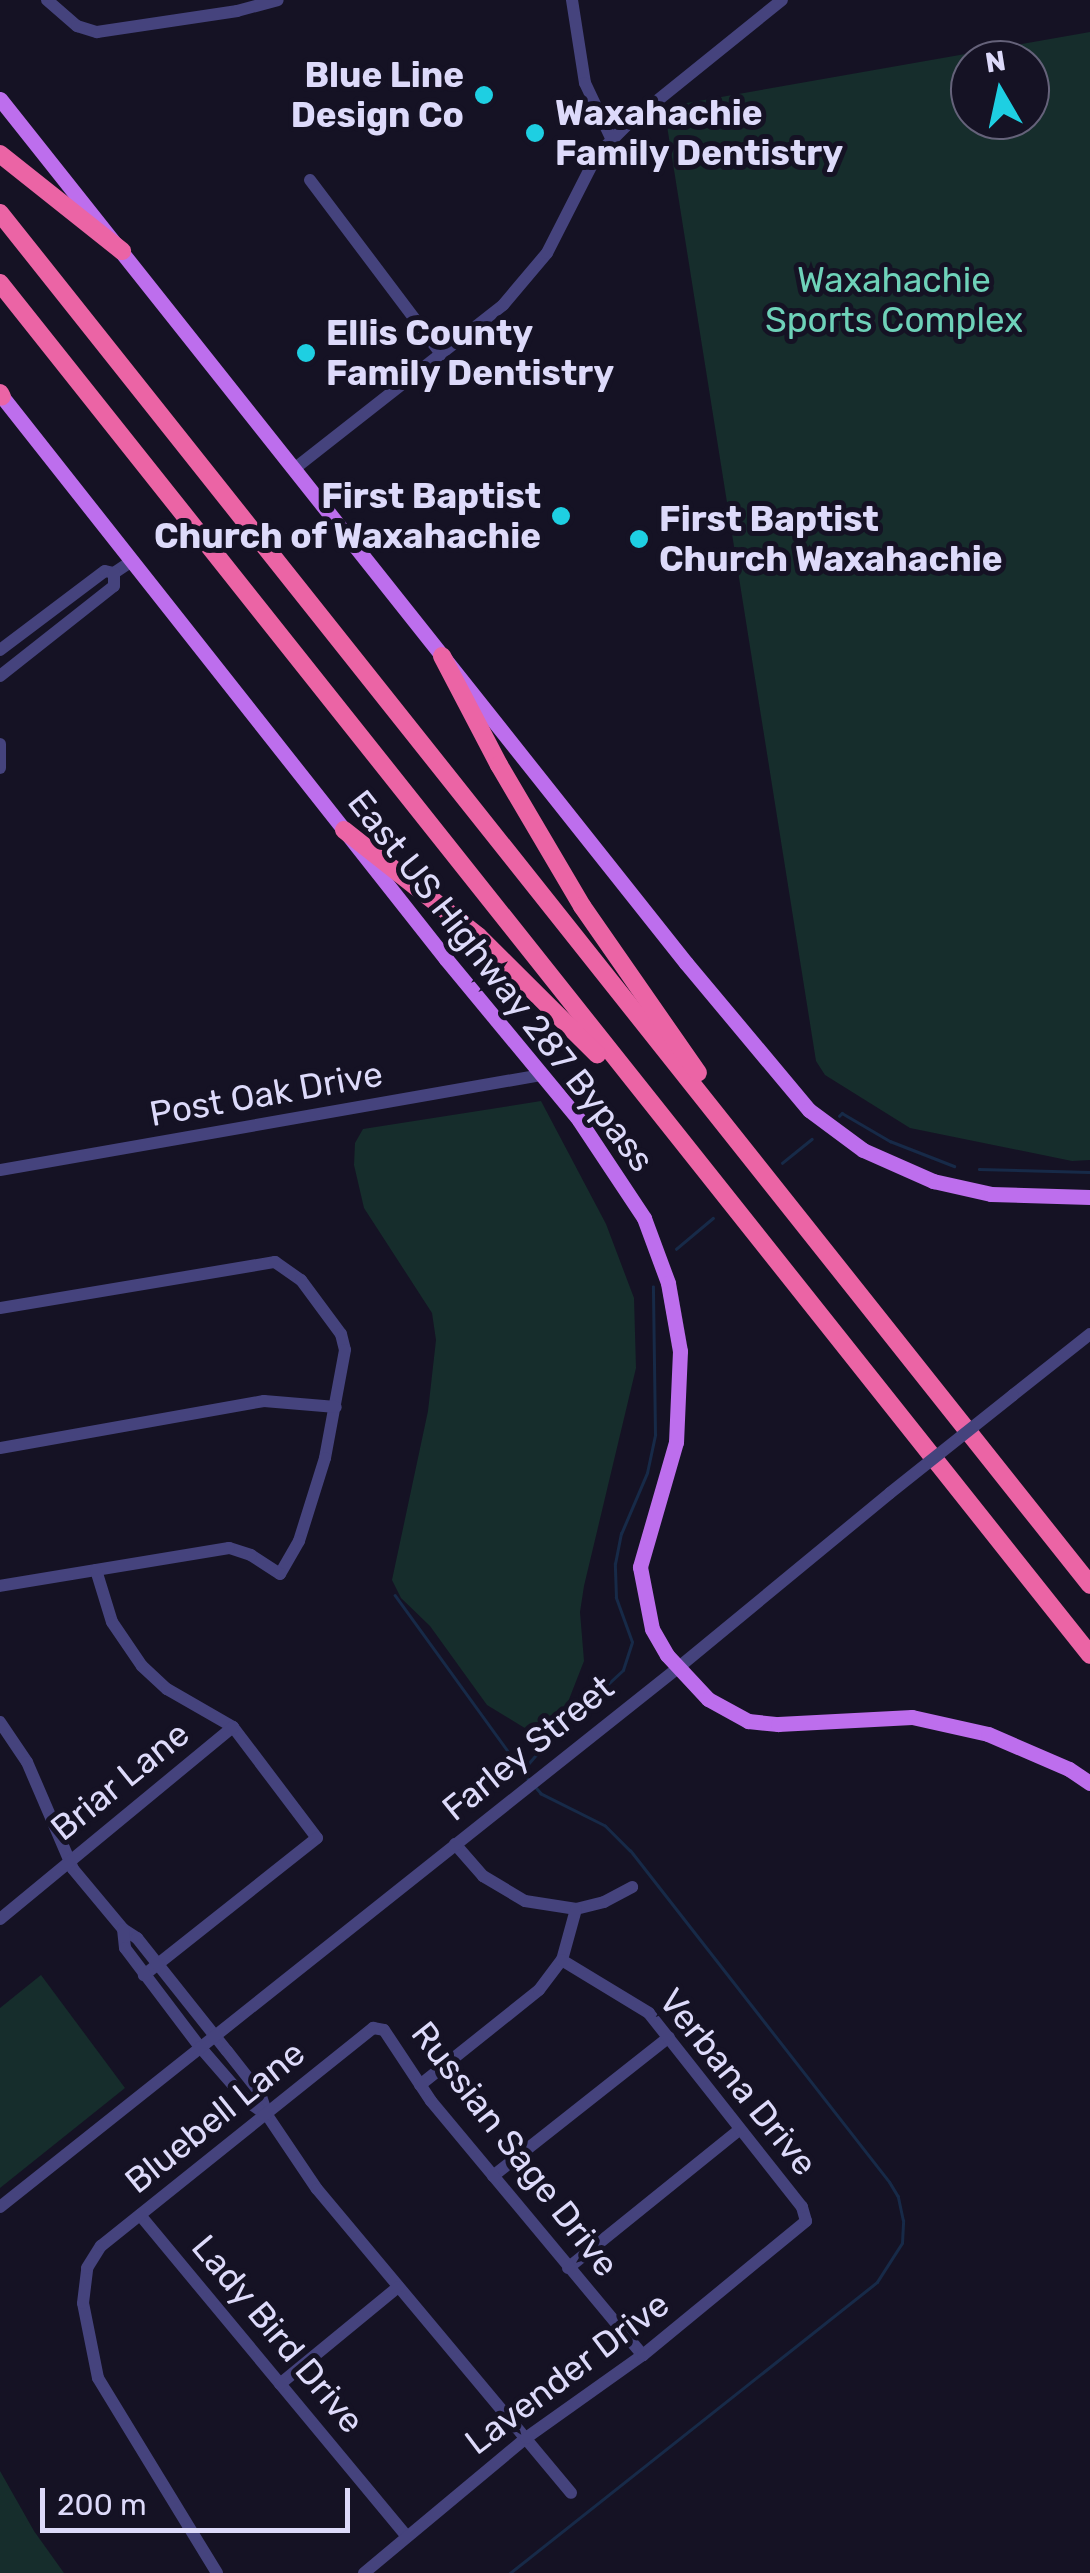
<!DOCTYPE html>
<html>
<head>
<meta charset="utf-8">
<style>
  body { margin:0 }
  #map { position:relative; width:1090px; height:2573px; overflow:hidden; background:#151224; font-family:Rubik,sans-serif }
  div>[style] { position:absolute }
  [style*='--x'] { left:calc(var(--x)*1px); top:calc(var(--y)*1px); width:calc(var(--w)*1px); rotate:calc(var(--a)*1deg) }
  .green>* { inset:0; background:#162d2c }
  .stream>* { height:2.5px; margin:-1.25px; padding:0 1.25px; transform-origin:1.25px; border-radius:1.25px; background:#172a48 }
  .minor>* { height:12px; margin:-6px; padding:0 6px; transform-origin:6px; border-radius:6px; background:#45437d }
  .major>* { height:15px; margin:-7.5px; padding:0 7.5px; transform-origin:7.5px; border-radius:7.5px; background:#bd6eed }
  .highway>* { height:18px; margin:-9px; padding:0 9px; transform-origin:9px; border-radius:9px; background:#eb64a5 }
  .minor-bridge>* { height:12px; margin:-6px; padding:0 6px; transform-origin:6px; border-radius:6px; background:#45437d }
  .dots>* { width:28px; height:28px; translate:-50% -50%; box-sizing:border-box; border:5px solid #151224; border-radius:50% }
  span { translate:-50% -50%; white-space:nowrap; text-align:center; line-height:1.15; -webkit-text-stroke:10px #151224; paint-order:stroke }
  .poi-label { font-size:35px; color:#dddafa; font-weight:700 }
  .right { translate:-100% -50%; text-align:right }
  .left { translate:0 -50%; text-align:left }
  .park-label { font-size:35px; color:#6ed2b9 }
  .street-label { font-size:35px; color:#dddafa }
  .north { position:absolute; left:950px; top:40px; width:100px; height:100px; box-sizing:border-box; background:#151224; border:2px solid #65627a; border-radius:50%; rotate:351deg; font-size:28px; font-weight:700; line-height:40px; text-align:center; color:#dddafa }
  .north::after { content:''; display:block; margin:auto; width:35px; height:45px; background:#1ecfe2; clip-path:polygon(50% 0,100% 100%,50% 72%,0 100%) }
  .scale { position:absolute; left:40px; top:2488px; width:310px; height:45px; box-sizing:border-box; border:5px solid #dddafa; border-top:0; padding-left:12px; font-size:30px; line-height:35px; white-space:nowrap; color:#dddafa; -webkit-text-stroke:8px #151224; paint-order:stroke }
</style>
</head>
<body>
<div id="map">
  <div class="green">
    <i style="clip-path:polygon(evenodd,1090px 32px,1090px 1160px,1072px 1161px,910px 1128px,825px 1075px,816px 1061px,664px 107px,1090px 32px,970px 60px,1030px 60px,1030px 120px,970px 120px,970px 60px)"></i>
    <i style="clip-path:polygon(541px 1101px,606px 1224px,634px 1298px,636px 1368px,584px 1586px,580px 1612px,584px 1661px,566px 1707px,544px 1727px,528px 1730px,487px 1705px,430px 1626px,401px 1598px,392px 1580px,428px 1411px,436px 1340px,432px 1313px,364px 1208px,354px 1165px,355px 1143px,363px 1129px)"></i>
    <i style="clip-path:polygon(41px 1975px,125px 2088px,0 2188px,0 2008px)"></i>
    <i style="clip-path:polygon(0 2471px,34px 2531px,64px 2573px,0 2573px)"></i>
  </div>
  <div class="stream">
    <i style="--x:839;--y:1116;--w:4;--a:-45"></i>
    <i style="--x:842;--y:1113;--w:56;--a:30.3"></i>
    <i style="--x:890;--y:1141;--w:69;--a:21.3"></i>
    <i style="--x:782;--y:1163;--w:38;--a:-39"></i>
    <i style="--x:979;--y:1169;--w:111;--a:1.5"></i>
    <i style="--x:676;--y:1249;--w:48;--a:-40"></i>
    <i style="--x:395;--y:1595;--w:228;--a:54.1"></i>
    <i style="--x:522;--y:1771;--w:49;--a:-49.1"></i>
    <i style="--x:554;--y:1734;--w:94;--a:-42.8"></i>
    <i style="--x:623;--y:1670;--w:29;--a:-72"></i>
    <i style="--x:632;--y:1642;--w:47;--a:-110"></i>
    <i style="--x:616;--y:1598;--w:34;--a:-92"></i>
    <i style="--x:615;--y:1564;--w:31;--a:-79"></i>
    <i style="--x:621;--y:1534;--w:66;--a:-66.9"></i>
    <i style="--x:647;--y:1473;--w:39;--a:-78"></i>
    <i style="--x:655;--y:1435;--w:148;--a:-90.8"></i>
    <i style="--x:510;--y:2573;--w:468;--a:-38.4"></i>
    <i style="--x:877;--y:2282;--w:46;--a:-57.3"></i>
    <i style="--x:902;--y:2243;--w:22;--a:-87"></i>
    <i style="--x:903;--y:2221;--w:25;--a:-102"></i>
    <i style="--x:898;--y:2197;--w:17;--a:-121"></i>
    <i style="--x:889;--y:2182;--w:420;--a:-128"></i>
    <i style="--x:630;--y:1851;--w:35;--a:-135"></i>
    <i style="--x:605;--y:1826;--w:72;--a:-153.4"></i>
    <i style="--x:541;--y:1794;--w:11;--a:-131"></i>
  </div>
  <div class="minor">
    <i style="--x:47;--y:0;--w:40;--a:41"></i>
    <i style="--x:77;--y:26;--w:21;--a:17"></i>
    <i style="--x:97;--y:32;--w:142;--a:-8.5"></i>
    <i style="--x:237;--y:11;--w:42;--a:-15"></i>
    <i style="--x:572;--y:0;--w:84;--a:81.1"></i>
    <i style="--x:585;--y:83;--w:63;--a:64.7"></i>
    <i style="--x:310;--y:180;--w:218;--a:53"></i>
    <i style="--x:294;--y:469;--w:266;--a:-38.1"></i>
    <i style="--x:503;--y:305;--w:68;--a:-49.8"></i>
    <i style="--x:547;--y:253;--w:110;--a:-63"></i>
    <i style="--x:597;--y:155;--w:42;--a:-45"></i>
    <i style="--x:627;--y:125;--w:199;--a:-38.9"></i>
    <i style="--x:0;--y:650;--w:131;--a:-37"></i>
    <i style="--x:105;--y:571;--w:9;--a:13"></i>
    <i style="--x:114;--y:573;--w:22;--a:-34"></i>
    <i style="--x:0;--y:676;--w:145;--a:-38.3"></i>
    <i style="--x:114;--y:586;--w:13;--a:-90"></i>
    <i style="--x:0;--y:744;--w:24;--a:90"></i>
    <i style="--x:0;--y:1170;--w:549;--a:-9.96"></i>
    <i style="--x:0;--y:1308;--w:279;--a:-9.5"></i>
    <i style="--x:275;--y:1262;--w:32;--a:35"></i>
    <i style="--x:301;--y:1280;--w:67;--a:53.5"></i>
    <i style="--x:341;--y:1334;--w:16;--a:76"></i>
    <i style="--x:345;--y:1350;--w:110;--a:100.5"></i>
    <i style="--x:325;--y:1458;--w:87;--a:107.4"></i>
    <i style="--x:299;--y:1541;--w:38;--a:120"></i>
    <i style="--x:280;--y:1574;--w:35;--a:-147"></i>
    <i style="--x:251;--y:1555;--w:23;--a:-162"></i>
    <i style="--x:229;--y:1548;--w:232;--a:170.6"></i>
    <i style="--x:1013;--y:1395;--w:98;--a:-38.4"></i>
    <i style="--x:0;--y:1448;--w:268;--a:-10.1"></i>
    <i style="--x:264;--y:1401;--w:72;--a:4.8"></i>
    <i style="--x:96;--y:1570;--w:54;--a:72.9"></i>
    <i style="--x:112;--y:1622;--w:53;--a:55.7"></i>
    <i style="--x:142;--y:1666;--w:34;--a:43"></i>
    <i style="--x:167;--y:1689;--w:76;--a:29.9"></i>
    <i style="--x:233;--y:1727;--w:139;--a:52.9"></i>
    <i style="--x:317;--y:1838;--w:221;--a:141.6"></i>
    <i style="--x:0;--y:1722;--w:48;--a:56"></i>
    <i style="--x:27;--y:1762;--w:116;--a:66.7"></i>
    <i style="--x:73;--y:1869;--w:78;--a:50.2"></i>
    <i style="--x:123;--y:1929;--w:17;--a:33"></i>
    <i style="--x:137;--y:1938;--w:144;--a:51.5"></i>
    <i style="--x:227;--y:2051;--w:53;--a:51.8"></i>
    <i style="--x:260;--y:2093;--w:23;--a:72"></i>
    <i style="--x:455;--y:1844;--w:43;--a:48.8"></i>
    <i style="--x:483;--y:1876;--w:49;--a:30.8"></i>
    <i style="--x:525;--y:1901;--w:52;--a:8.9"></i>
    <i style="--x:576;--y:1909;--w:29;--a:-14"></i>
    <i style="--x:604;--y:1902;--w:32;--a:-28"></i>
    <i style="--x:0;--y:1919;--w:302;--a:-39.5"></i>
    <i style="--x:123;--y:1929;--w:19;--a:84"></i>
    <i style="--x:125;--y:1948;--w:124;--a:52.9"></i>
    <i style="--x:200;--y:2047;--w:72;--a:49"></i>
    <i style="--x:247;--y:2101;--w:24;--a:35"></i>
    <i style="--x:267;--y:2115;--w:89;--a:56"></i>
    <i style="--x:317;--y:2189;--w:396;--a:50.1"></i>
    <i style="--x:420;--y:2085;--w:152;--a:-38.6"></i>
    <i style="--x:539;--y:1990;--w:38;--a:-53"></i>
    <i style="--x:562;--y:1960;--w:53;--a:-74.6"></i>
    <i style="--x:493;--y:2176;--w:224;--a:-38.3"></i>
    <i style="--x:0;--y:2207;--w:868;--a:-38.49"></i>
    <i style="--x:679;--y:1667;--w:273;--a:-39.5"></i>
    <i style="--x:140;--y:2215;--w:418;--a:50.3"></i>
    <i style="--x:568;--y:2268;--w:220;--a:-38.9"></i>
    <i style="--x:280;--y:2384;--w:153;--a:-39.4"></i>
    <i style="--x:217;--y:2573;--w:228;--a:-121.4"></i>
    <i style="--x:98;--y:2378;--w:76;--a:-101.3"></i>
    <i style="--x:83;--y:2303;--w:35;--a:-83"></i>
    <i style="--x:87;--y:2268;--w:26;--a:-58"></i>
    <i style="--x:101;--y:2246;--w:349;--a:-38.7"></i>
    <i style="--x:373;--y:2028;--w:11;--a:10"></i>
    <i style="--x:384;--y:2030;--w:85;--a:56.5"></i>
    <i style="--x:431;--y:2101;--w:331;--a:50.2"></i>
    <i style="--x:364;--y:2573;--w:211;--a:-39.8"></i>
    <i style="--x:526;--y:2438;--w:143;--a:-35.4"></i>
    <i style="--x:643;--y:2355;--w:211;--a:-39.4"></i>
    <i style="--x:806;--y:2221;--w:15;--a:-106"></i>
    <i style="--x:802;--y:2207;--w:247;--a:-128.3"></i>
    <i style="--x:649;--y:2013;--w:102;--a:-148.7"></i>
  </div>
  <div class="major">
    <i style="--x:0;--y:99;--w:1103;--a:51.55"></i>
    <i style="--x:686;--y:963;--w:192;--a:50.1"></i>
    <i style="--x:809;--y:1110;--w:67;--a:36.5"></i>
    <i style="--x:863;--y:1150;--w:77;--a:23.9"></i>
    <i style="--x:933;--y:1181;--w:59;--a:12.6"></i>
    <i style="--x:991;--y:1194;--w:99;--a:1.7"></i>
    <i style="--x:0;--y:394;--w:720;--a:51.71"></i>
    <i style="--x:446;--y:959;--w:209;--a:50.4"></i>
    <i style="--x:579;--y:1120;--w:118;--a:56.4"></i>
    <i style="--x:644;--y:1218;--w:69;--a:69.7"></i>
    <i style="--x:668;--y:1283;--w:69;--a:80"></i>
    <i style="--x:680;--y:1351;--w:91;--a:92.5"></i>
    <i style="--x:676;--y:1442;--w:130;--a:106.1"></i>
    <i style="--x:640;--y:1567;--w:63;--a:79"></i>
    <i style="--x:652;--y:1629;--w:30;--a:60"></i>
    <i style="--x:667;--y:1655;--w:60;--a:47"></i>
    <i style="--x:708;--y:1699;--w:46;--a:28.8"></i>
    <i style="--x:748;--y:1721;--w:30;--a:6"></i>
    <i style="--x:778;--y:1724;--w:134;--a:-3"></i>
    <i style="--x:912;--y:1717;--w:78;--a:12.6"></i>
    <i style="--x:988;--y:1734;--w:88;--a:23.4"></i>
    <i style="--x:1069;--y:1769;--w:25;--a:34"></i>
  </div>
  <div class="highway">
    <i style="--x:0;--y:154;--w:156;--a:38.5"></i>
    <i style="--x:0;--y:213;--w:1752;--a:51.53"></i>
    <i style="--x:0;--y:283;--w:1752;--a:51.53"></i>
    <i style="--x:0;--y:393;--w:4;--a:63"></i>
    <i style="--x:442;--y:656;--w:123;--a:62.4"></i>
    <i style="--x:499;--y:765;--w:164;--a:59.5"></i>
    <i style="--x:582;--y:906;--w:203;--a:55.2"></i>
    <i style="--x:344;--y:830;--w:171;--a:38.3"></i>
    <i style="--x:478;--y:936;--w:168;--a:44.8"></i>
  </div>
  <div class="minor-bridge">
    <i style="--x:890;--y:1493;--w:157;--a:-38.5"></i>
  </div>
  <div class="dots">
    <i style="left:484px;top:95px;background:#1ecfe2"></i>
    <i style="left:535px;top:133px;background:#1ecfe2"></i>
    <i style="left:306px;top:353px;background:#1ecfe2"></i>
    <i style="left:561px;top:516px;background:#1ecfe2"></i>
    <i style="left:639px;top:539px;background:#1ecfe2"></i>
  </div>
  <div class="poi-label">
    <span class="right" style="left:464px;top:95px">Blue Line<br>Design Co</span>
    <span class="left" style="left:555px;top:133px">Waxahachie<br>Family Dentistry</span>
    <span class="left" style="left:326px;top:353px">Ellis County<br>Family Dentistry</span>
    <span class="right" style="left:541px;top:516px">First Baptist<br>Church of Waxahachie</span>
    <span class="left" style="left:659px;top:539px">First Baptist<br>Church Waxahachie</span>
  </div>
  <div class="park-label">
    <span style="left:894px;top:300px">Waxahachie<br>Sports Complex</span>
  </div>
  <div class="street-label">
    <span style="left:501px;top:981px;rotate:52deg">East US Highway 287 Bypass</span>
    <span style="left:266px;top:1094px;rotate:-10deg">Post Oak Drive</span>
    <span style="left:528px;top:1748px;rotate:-39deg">Farley Street</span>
    <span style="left:120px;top:1781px;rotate:-39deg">Briar Lane</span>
    <span style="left:738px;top:2082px;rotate:51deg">Verbana Drive</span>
    <span style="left:215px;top:2117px;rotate:-39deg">Bluebell Lane</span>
    <span style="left:515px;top:2149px;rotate:52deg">Russian Sage Drive</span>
    <span style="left:278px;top:2334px;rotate:50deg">Lady Bird Drive</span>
    <span style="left:567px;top:2373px;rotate:-37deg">Lavender Drive</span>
  </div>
  <div class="north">N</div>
  <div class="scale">200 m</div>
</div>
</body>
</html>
